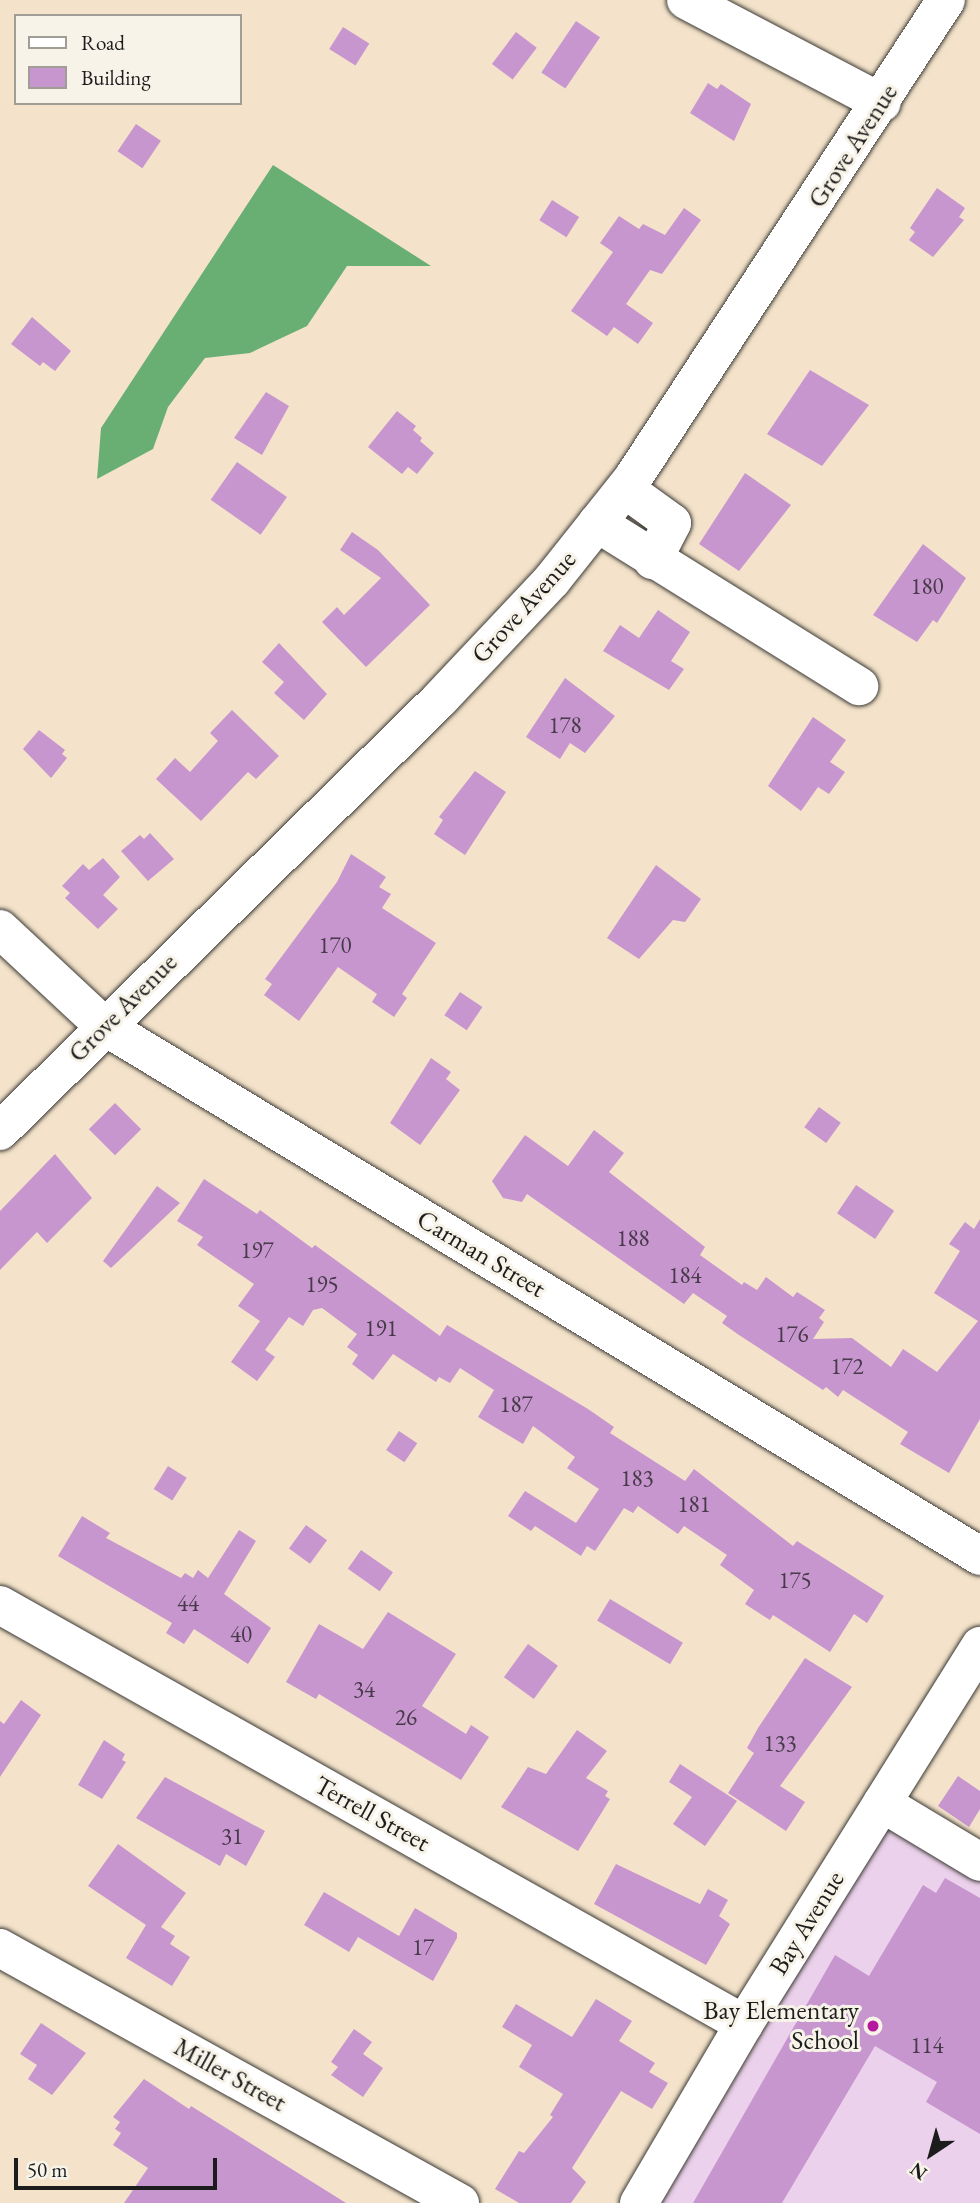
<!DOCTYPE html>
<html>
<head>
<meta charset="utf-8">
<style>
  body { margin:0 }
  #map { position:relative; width:980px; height:2203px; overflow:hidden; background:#f4e3ca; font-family:"EB Garamond",serif }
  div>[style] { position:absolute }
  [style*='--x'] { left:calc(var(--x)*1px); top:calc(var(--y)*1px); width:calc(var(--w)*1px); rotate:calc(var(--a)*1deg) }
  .built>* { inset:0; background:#ebd1eb }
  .forest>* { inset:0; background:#69af74 }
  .building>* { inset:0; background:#c796cf; transform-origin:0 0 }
  .roads { filter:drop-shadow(0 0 2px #3c3a36) drop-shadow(0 0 2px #3c3a36) }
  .minor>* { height:38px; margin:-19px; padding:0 19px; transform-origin:19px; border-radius:19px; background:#fff }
  .dots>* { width:19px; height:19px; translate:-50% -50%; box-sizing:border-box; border:4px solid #f7f3e8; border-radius:50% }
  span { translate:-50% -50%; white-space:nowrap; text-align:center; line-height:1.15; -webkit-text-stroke:6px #f7f3e8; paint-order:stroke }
  .number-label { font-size:23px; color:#473a49 }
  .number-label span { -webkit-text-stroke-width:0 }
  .street-label { font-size:26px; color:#1c1c1c }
  .poi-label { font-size:26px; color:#1c1c1c }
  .right { translate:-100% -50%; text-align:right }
  .legend { position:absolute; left:14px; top:14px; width:228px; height:91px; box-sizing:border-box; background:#f7f3e8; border:2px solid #9f9d96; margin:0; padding:9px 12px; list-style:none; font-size:21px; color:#1c1c1c }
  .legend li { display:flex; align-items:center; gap:14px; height:35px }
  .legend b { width:35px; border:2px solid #9f9d96 }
  .north { position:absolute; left:896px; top:2119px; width:70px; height:70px; -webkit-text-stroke:5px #f7f3e8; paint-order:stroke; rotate:216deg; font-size:19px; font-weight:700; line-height:28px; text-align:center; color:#1c1c1c }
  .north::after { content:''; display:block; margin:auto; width:24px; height:32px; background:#1c1c1c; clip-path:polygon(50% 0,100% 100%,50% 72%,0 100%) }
  .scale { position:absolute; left:14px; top:2158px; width:203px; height:32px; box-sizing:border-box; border:4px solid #1c1c1c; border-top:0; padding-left:9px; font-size:21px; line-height:24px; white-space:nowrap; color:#1c1c1c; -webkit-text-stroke:5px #f7f3e8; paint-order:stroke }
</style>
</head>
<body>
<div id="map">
  <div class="built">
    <i style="clip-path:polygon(903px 1796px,980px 1848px,980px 2203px,661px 2203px)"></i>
  </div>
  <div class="forest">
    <i style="clip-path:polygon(273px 165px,431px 266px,347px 266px,307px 326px,250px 353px,205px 358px,168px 407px,153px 449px,97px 479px,101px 428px)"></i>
  </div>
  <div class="building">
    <i style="left:576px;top:21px;width:29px;height:62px;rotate:34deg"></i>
    <i style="left:343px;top:27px;width:31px;height:26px;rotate:32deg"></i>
    <i style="left:516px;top:32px;width:26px;height:40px;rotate:37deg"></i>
    <i style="clip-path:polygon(708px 83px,717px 89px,721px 84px,751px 104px,734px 141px,690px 113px)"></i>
    <i style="left:136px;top:124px;width:30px;height:33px;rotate:34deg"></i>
    <i style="clip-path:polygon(937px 188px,965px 208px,959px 217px,964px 220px,933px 257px,909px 240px,915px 232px,910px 228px)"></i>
    <i style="left:552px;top:200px;width:32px;height:24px;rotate:32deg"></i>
    <i style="clip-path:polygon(684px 208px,701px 220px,662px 274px,650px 270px,626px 304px,653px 323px,638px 344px,614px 327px,607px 336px,571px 311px,613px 252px,600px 243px,619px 216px,639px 229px,643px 224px,665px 235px)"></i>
    <i style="clip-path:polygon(32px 317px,71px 351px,55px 371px,43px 362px,40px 366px,11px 344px)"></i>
    <i style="clip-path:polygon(810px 370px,869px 405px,822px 466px,767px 434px)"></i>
    <i style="clip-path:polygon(266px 392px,289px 406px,262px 455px,234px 438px)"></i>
    <i style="clip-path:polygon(397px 411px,416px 426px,413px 430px,422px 438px,420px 441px,434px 453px,417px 474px,408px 467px,402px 474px,368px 447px)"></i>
    <i style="left:237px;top:462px;width:61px;height:46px;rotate:35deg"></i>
    <i style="clip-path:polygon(745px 473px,791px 505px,739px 571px,699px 544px)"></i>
    <i style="clip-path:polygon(352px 532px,378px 550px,430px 605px,366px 667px,322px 622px,337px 607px,344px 615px,381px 578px,340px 550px)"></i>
    <i style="clip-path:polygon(923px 544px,966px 578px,937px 623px,933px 620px,917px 642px,873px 615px)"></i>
    <i style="clip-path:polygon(658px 610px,690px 632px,671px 661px,684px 669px,669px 690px,603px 651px,620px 625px,639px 638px)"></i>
    <i style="clip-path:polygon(279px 643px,327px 694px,304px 720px,274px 693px,284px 682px,262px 662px)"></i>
    <i style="clip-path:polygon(565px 678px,615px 716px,585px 753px,570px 743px,560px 759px,526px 737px)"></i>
    <i style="clip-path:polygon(232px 710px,279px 756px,256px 779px,248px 772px,201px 821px,156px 779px,175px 758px,190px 772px,218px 741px,210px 733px)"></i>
    <i style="clip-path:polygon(813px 717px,846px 740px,830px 762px,845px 772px,829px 794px,818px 787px,801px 811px,768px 786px)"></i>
    <i style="clip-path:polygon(39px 730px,65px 750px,62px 754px,67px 758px,51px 778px,23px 749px)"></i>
    <i style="clip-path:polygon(475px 771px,506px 792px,465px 855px,434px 834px,443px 820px,439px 817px)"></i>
    <i style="clip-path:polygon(150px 833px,174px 859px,148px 881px,121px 851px,140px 835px,144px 839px)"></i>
    <i style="clip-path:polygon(351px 854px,386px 877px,379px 887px,391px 894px,382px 908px,436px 943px,402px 994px,407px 998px,394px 1017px,372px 1002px,377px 994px,338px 967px,299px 1021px,264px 995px,272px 984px,265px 979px,337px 882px)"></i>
    <i style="clip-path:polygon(103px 858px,120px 877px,103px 895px,118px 909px,98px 929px,65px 898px,70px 893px,62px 886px,83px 864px,89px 870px)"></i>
    <i style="clip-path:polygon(656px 865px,701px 899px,685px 922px,673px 920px,639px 959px,607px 938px)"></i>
    <i style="left:460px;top:992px;width:27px;height:28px;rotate:34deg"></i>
    <i style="clip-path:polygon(431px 1058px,451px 1072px,446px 1079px,460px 1090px,420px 1145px,390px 1123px)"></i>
    <i style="left:115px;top:1103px;width:37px;height:37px;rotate:45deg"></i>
    <i style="left:819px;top:1107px;width:27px;height:25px;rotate:36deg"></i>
    <i style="clip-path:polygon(594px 1130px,624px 1153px,609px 1172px,705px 1247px,700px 1255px,742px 1285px,744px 1282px,757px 1290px,766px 1277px,793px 1297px,797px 1292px,825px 1310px,819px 1318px,824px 1322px,813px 1339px,852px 1338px,891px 1367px,903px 1349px,937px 1372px,978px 1321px,934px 1293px,960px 1251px,949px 1244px,965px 1222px,974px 1229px,980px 1219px,980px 1419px,949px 1473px,900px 1444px,908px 1432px,843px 1390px,838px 1397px,826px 1387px,823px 1390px,739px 1335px,722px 1323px,727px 1316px,693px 1293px,684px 1304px,527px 1194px,522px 1202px,503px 1198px,492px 1181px,525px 1135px,568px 1166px)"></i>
    <i style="clip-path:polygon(55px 1154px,92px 1198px,47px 1243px,37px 1232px,0 1270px,0 1211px)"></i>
    <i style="clip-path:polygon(204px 1179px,257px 1214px,260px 1210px,312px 1248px,315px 1245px,440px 1336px,447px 1325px,588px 1409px,614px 1427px,610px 1433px,685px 1481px,694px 1469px,793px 1546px,797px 1541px,884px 1596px,867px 1623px,854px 1614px,830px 1652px,773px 1615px,770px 1620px,745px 1604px,754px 1590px,720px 1565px,727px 1555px,684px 1526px,678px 1534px,638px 1506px,633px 1513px,624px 1508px,595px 1551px,587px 1546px,581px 1556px,535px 1526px,531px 1531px,508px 1516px,525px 1491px,576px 1523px,599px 1489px,567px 1468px,575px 1457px,533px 1426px,523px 1444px,478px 1417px,494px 1390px,460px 1368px,450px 1383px,439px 1377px,436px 1382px,393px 1354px,373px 1380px,352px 1364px,358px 1355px,347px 1347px,357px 1334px,322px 1308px,313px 1310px,303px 1326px,289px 1317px,265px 1350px,275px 1357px,257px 1381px,231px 1362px,260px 1321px,238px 1306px,254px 1284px,197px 1245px,203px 1237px,177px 1221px)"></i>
    <i style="left:856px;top:1185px;width:46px;height:34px;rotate:34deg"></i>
    <i style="clip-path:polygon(157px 1186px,180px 1203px,111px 1268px,103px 1261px)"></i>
    <i style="left:399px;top:1431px;width:22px;height:23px;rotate:34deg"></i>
    <i style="left:168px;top:1466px;width:22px;height:27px;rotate:32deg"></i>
    <i style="clip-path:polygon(82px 1516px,110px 1533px,106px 1538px,181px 1578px,185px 1573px,193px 1578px,198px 1570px,208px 1578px,239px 1530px,256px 1541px,224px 1594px,271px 1628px,248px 1664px,194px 1629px,184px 1644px,166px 1633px,172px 1623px,58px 1556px)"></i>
    <i style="left:306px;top:1525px;width:26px;height:29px;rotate:36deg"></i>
    <i style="left:361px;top:1550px;width:39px;height:23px;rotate:35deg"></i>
    <i style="left:610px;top:1599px;width:85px;height:25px;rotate:31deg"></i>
    <i style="clip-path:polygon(388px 1612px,456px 1654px,422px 1706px,466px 1734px,471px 1725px,489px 1737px,461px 1780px,319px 1694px,316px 1699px,286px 1682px,319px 1624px,363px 1649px)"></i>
    <i style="left:528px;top:1644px;width:37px;height:41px;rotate:36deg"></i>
    <i style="clip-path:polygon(805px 1658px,852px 1687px,780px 1786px,805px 1802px,786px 1831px,728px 1793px,754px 1753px,747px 1748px,758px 1728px)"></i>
    <i style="clip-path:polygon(21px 1700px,41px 1715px,0 1777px,0 1721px,4px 1724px)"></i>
    <i style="clip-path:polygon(577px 1730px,607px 1751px,586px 1778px,608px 1791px,605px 1796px,610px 1799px,578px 1851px,501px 1807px,528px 1767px,546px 1774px)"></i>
    <i style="clip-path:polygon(104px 1740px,125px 1754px,122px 1760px,126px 1762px,102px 1799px,78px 1785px)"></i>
    <i style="clip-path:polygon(680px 1764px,737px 1801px,705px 1846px,673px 1824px,692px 1797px,669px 1782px)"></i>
    <i style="clip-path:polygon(958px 1776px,980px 1791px,980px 1809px,969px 1827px,938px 1806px)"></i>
    <i style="clip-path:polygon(165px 1777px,265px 1831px,246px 1866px,226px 1854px,220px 1866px,136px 1818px)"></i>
    <i style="clip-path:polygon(118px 1844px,186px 1893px,161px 1927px,175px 1936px,170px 1944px,190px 1957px,172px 1986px,126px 1958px,146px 1925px,88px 1886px)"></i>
    <i style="clip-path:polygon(616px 1864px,700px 1904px,708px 1889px,728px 1900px,719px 1916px,730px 1924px,706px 1965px,594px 1904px)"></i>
    <i style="clip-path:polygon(945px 1878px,980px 1898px,980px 2134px,926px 2102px,937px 2082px,875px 2046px,782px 2203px,693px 2203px,835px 1955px,869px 1976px,923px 1885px,936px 1893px)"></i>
    <i style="clip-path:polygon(324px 1892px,399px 1936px,415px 1908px,457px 1933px,457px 1938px,433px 1981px,358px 1937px,349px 1952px,304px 1925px)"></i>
    <i style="clip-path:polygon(596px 1999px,632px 2021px,619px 2041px,655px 2063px,649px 2072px,668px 2083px,652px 2109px,621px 2091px,572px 2168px,586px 2182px,571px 2203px,519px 2203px,495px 2189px,519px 2151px,524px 2153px,553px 2117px,550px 2115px,563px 2094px,519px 2067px,532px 2045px,502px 2027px,516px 2004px,572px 2037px)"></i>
    <i style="clip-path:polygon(41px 2023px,86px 2053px,52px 2095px,28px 2079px,37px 2065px,20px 2054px)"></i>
    <i style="clip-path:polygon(354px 2029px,372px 2042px,363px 2054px,383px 2068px,363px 2097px,331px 2075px,338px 2067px,331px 2062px)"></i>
    <i style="clip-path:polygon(144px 2079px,189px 2109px,191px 2106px,346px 2203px,124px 2203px,148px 2168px,113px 2145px,121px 2133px,115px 2129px,120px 2122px,113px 2117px)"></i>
  </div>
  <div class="roads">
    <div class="minor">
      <i style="--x:686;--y:0;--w:221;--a:27.7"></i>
      <i style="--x:625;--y:489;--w:58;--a:35.9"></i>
      <i style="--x:672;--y:523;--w:42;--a:117.2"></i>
      <i style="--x:597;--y:523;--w:309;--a:31.9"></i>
      <i style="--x:0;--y:929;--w:142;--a:43"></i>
      <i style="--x:104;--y:1026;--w:1024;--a:31.17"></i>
      <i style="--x:0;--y:1131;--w:617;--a:-44.47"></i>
      <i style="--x:440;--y:699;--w:163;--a:-46.7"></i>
      <i style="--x:552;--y:580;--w:130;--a:-51.5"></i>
      <i style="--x:633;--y:478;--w:571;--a:-56.78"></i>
      <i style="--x:0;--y:1605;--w:854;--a:29.39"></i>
      <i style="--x:882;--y:1803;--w:114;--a:31"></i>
      <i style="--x:0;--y:1948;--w:526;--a:29"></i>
      <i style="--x:639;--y:2203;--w:208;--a:-59.6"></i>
      <i style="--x:744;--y:2024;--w:446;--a:-58"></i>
    </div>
  </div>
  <div class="dots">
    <i style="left:873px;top:2026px;background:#b5179e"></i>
  </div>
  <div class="number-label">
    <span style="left:927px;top:586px">180</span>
    <span style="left:565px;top:725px">178</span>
    <span style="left:335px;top:945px">170</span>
    <span style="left:633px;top:1238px">188</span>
    <span style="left:257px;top:1250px">197</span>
    <span style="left:685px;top:1275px">184</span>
    <span style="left:322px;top:1284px">195</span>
    <span style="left:381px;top:1328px">191</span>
    <span style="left:792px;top:1334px">176</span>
    <span style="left:847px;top:1366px">172</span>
    <span style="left:516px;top:1404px">187</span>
    <span style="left:637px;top:1478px">183</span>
    <span style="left:694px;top:1504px">181</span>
    <span style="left:795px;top:1580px">175</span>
    <span style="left:188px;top:1603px">44</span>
    <span style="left:241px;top:1634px">40</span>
    <span style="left:364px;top:1689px">34</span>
    <span style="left:406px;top:1717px">26</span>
    <span style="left:780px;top:1743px">133</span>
    <span style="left:232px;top:1836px">31</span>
    <span style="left:423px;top:1947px">17</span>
    <span style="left:927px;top:2045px">114</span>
  </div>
  <div class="street-label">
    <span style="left:853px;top:146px;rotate:-57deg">Grove Avenue</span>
    <span style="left:524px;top:607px;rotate:-48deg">Grove Avenue</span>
    <span style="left:123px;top:1008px;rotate:-45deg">Grove Avenue</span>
    <span style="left:481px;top:1254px;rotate:31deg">Carman Street</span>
    <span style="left:372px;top:1814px;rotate:29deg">Terrell Street</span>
    <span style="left:807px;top:1923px;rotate:-58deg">Bay Avenue</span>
    <span style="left:230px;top:2075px;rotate:29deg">Miller Street</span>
  </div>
  <div class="poi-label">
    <span class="right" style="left:859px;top:2026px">Bay Elementary<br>School</span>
  </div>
  <ul class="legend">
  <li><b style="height:9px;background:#fff"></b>Road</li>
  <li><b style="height:19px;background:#c796cf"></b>Building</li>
  </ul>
  <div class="north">N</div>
  <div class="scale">50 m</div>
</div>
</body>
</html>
